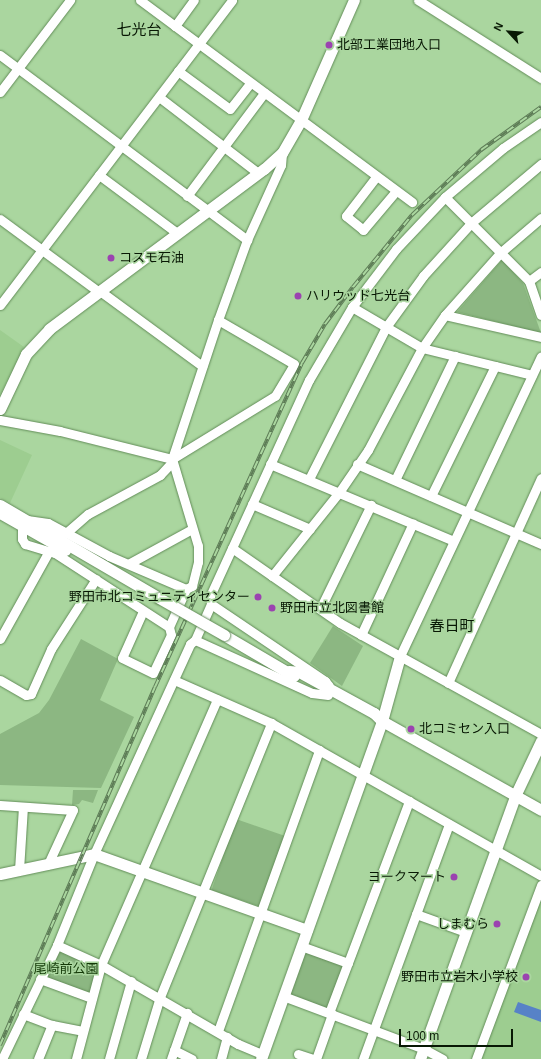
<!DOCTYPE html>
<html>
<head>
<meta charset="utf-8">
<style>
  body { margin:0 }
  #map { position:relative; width:541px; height:1059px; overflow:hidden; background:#aad69f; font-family:Helvetica,"Noto Sans JP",sans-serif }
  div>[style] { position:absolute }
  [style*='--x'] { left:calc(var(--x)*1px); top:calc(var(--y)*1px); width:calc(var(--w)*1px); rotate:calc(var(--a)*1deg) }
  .built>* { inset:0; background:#9dcd90 }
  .green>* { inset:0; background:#8cb782; transform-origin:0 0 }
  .water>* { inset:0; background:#5782c7 }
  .roads { filter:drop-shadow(0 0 1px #638d59) drop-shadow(0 0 1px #638d59) }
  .minor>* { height:9px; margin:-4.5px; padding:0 4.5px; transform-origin:4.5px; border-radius:4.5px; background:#fff }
  .tertiary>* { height:11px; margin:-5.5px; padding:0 5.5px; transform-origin:5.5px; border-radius:5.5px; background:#fff }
  .rail>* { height:4px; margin-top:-2px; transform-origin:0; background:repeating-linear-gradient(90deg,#aad69f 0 8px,#5d7c56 0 16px); box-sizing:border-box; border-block:1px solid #5d7c56 }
  .bridges { filter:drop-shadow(0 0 1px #638d59) drop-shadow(0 0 1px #638d59) }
  .tertiary-bridge>* { height:11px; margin:-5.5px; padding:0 5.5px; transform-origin:5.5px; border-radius:5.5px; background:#fff }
  .dots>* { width:11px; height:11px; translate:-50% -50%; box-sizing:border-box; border:2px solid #aad69f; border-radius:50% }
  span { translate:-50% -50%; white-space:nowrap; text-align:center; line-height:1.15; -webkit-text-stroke:3px #aad69f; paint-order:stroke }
  .poi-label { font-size:13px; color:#081804 }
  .left { translate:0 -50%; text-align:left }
  .right { translate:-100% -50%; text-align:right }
  .park-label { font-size:13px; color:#133907 }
  .quarter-label { font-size:15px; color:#081804 }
  .north { position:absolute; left:489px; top:12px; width:40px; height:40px; -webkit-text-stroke:3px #aad69f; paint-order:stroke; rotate:296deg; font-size:11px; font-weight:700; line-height:16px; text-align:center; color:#081804 }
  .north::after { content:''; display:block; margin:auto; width:14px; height:18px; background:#081804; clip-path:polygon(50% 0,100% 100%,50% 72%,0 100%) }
  .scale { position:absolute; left:399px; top:1029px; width:114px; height:18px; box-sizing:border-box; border:2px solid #081804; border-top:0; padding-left:5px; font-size:12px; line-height:14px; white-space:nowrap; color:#081804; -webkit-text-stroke:3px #aad69f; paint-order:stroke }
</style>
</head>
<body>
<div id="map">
  <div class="built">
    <i style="clip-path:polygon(0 330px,24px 347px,0 395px)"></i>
    <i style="clip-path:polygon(0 440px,32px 455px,10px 503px,0 498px)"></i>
    <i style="clip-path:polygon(541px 896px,541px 1059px,481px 1059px)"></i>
  </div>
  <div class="green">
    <i style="clip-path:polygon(502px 260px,523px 283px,541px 333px,457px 312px)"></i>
    <i style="clip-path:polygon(333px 626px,363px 646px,342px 686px,310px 663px)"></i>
    <i style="clip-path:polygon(81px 639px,118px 659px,100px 700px,134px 717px,101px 788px,0 785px,0 734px,39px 713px,49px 700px)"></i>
    <i style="clip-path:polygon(73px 790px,98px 790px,93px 803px,82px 800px,79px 804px,72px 805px)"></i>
    <i style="left:236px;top:819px;width:52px;height:75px;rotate:19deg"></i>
    <i style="clip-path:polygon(58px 948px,97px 966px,89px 995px,43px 977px)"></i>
    <i style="left:304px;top:950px;width:42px;height:46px;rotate:21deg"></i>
  </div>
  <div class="water">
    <i style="clip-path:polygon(518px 1002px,541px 1010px,541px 1022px,514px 1012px)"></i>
  </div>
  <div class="roads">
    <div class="minor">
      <i style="--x:140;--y:0;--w:339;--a:36.6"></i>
      <i style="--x:418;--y:0;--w:146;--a:32.4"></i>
      <i style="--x:175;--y:26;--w:32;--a:-54"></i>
      <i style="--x:0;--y:55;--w:309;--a:36.8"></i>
      <i style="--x:178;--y:71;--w:64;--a:36.2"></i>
      <i style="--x:230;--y:109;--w:33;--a:-52"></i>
      <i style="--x:0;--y:92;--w:116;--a:-52.7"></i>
      <i style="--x:159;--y:97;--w:125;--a:37.5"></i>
      <i style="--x:99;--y:175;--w:97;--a:36.6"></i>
      <i style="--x:376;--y:177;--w:49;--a:127.6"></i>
      <i style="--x:346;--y:216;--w:22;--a:39"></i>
      <i style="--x:363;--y:230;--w:51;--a:-49.8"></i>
      <i style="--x:187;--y:196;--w:129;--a:-53.2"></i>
      <i style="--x:445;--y:197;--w:119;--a:45"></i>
      <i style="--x:529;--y:281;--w:36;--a:71"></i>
      <i style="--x:0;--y:219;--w:123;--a:36.4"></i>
      <i style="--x:529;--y:281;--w:15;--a:-37"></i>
      <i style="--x:100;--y:291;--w:127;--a:36.3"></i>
      <i style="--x:0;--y:305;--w:383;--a:-52.7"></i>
      <i style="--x:352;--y:307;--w:81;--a:30.4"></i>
      <i style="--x:422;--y:348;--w:113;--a:13.8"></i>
      <i style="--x:445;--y:315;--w:98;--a:12.9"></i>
      <i style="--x:0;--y:420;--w:61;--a:10.4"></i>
      <i style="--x:60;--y:431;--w:115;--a:14"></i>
      <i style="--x:172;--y:459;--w:121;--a:-31.5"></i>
      <i style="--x:275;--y:396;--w:37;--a:-59"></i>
      <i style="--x:294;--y:364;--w:88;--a:-149.9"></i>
      <i style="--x:270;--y:464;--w:199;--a:22.7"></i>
      <i style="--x:357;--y:464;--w:201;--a:23.5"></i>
      <i style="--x:309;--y:479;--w:170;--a:-63.1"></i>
      <i style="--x:386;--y:327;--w:63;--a:-54"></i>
      <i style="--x:423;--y:276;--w:72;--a:-47.8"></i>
      <i style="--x:471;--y:223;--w:92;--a:-40.1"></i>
      <i style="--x:395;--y:480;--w:138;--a:-64.2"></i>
      <i style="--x:431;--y:496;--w:145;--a:-63.8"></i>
      <i style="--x:252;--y:504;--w:63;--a:23.3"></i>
      <i style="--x:27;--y:520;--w:21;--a:8"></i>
      <i style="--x:48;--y:523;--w:69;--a:28.4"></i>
      <i style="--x:109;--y:556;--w:84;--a:23.2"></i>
      <i style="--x:22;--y:526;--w:13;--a:90"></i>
      <i style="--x:22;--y:539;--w:6;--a:59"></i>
      <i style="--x:25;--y:544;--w:31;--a:17"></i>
      <i style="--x:55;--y:553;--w:136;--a:33"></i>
      <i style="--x:66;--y:533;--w:29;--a:-41"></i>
      <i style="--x:88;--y:514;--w:82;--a:-28.4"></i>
      <i style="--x:160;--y:475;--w:18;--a:-47"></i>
      <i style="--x:232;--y:548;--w:131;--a:34.8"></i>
      <i style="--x:340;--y:623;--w:230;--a:28.9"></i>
      <i style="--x:130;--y:563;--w:71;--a:-28.7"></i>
      <i style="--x:272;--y:576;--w:109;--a:-51.3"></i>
      <i style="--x:340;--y:491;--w:50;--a:-55.7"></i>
      <i style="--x:368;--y:450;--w:115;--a:-62.1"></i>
      <i style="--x:422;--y:348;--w:40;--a:-55.1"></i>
      <i style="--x:445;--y:315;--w:83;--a:-48.4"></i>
      <i style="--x:500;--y:253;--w:54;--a:-40.5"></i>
      <i style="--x:211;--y:604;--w:138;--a:34"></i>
      <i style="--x:325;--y:681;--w:6;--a:51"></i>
      <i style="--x:320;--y:609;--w:116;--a:-63.9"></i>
      <i style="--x:143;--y:611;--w:51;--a:114.1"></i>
      <i style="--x:122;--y:658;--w:34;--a:26"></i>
      <i style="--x:153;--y:673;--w:42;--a:-64.7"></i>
      <i style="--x:171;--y:635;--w:8;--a:-104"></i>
      <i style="--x:169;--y:627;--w:42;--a:-65.9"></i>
      <i style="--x:186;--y:589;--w:7;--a:-27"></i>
      <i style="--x:192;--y:586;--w:25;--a:-76"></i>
      <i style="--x:198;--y:562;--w:16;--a:-90"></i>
      <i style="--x:198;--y:546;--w:91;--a:-106.6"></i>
      <i style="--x:172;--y:459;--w:146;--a:-71.7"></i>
      <i style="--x:218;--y:320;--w:85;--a:-70.1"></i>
      <i style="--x:247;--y:240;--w:82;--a:-65.6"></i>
      <i style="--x:281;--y:165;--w:12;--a:-85"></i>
      <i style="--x:361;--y:635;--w:123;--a:-65.1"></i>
      <i style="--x:0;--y:639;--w:101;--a:-60.9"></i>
      <i style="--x:195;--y:640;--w:128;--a:24.4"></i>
      <i style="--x:312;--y:693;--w:16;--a:7"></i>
      <i style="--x:400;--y:656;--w:331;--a:-64.8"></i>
      <i style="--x:0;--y:680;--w:30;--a:30"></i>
      <i style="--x:26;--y:695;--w:5;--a:-11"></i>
      <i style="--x:31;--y:694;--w:49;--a:-66"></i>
      <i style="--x:51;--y:649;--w:83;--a:-57.3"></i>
      <i style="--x:174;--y:680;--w:106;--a:23.9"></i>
      <i style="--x:271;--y:723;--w:310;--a:29.5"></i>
      <i style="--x:448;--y:683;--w:225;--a:-65.6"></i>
      <i style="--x:0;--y:805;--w:73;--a:3.9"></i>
      <i style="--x:73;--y:810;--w:60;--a:114.8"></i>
      <i style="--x:19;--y:870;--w:63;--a:-86.4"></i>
      <i style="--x:416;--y:914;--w:53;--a:19.8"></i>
      <i style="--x:57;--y:945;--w:48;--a:24.4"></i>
      <i style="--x:101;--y:965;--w:158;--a:30"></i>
      <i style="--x:238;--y:1044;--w:26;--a:23"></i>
      <i style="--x:301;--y:946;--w:50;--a:19.9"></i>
      <i style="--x:40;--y:979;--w:55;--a:20.1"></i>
      <i style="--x:283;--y:996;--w:151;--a:20.6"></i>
      <i style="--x:424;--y:1049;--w:21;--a:28"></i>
      <i style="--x:329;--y:1013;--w:227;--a:-69.3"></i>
      <i style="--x:23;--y:1014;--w:31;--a:21"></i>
      <i style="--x:52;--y:1025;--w:31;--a:11"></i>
      <i style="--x:218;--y:1031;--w:299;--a:-70.2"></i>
      <i style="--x:174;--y:1050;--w:20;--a:27"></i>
      <i style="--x:298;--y:1054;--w:16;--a:18"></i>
      <i style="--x:2;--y:1059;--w:127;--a:-64.2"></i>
      <i style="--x:57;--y:945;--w:98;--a:-67.9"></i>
      <i style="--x:94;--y:854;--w:231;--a:-65.4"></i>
      <i style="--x:190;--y:644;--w:6;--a:-39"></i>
      <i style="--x:195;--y:640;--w:39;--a:-66"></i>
      <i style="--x:211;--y:604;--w:8;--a:-97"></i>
      <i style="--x:210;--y:596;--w:238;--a:-65.4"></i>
      <i style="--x:309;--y:380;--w:85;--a:-59.5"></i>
      <i style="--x:352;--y:307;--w:73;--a:-52.8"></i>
      <i style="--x:396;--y:249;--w:71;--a:-46.7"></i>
      <i style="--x:445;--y:197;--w:76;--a:-40.2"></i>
      <i style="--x:503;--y:148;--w:46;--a:-34.4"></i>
      <i style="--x:38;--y:1059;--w:37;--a:-68"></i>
      <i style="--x:76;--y:1059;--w:97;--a:-75.1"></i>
      <i style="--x:101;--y:965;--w:290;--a:-66.4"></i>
      <i style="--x:109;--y:1059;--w:81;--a:-74.2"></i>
      <i style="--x:141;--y:1059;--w:65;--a:-73"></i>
      <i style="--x:160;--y:997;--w:296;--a:-67.9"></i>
      <i style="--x:171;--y:1059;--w:49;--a:-70.8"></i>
      <i style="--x:221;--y:1059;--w:23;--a:-75"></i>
      <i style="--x:316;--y:1059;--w:48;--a:-70.4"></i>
      <i style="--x:363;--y:1059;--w:250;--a:-69.9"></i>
      <i style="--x:476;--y:1059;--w:186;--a:-69.5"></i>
    </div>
    <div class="tertiary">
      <i style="--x:0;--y:409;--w:61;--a:-64.7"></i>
      <i style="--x:26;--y:354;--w:34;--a:-47"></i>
      <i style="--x:49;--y:329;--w:268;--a:-36.7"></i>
      <i style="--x:264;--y:169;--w:24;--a:-42"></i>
      <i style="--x:282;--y:153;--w:38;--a:-60"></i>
      <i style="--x:301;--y:120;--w:131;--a:-66.2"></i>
      <i style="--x:0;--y:505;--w:184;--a:30.3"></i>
      <i style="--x:0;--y:513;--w:75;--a:29.6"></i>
      <i style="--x:224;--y:635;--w:81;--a:30.4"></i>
      <i style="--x:289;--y:671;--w:10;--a:6"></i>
      <i style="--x:299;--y:672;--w:85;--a:28.7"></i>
      <i style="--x:374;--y:713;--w:11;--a:45"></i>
      <i style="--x:382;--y:721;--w:182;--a:29.2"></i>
      <i style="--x:0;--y:874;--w:96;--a:-12"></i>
      <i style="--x:94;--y:854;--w:226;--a:19.6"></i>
      <i style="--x:261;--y:1059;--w:359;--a:-70.3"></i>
      <i style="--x:382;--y:721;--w:67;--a:-74.5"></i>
      <i style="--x:420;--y:1059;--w:280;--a:-70.1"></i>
      <i style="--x:515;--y:796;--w:61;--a:-64.7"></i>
    </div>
  </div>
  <div class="rail">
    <i style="--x:0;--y:1045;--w:390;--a:-66.6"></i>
    <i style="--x:155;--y:687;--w:356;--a:-65.6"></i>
    <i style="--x:302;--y:363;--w:45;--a:-59.5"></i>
    <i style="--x:325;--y:324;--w:46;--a:-52.9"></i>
    <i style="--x:353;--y:287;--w:93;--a:-50.7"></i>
    <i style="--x:412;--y:215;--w:95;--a:-43.3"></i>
    <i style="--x:481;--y:150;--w:74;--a:-35.6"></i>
  </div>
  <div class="bridges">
    <div class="tertiary-bridge">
      <i style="--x:159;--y:598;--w:75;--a:29.6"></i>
    </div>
  </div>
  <div class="dots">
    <i style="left:329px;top:45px;background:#9b43b0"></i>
    <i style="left:111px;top:258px;background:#9b43b0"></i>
    <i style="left:298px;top:296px;background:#9b43b0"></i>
    <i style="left:258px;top:597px;background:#9b43b0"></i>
    <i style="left:272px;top:608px;background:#9b43b0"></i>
    <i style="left:411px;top:729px;background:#9b43b0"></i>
    <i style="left:454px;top:877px;background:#9b43b0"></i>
    <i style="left:497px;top:924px;background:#9b43b0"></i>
    <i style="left:526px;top:977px;background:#9b43b0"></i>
  </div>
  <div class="poi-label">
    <span class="left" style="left:337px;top:45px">北部工業団地入口</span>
    <span class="left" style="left:119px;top:258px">コスモ石油</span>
    <span class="left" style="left:306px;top:296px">ハリウッド七光台</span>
    <span class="right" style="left:250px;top:597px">野田市北コミュニティセンター</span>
    <span class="left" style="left:280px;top:608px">野田市立北図書館</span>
    <span class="left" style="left:419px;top:729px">北コミセン入口</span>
    <span class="right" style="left:446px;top:877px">ヨークマート</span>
    <span class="right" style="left:489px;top:924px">しまむら</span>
    <span class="right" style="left:518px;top:977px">野田市立岩木小学校</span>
  </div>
  <div class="park-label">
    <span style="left:66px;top:969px">尾崎前公園</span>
  </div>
  <div class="quarter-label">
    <span style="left:139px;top:30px">七光台</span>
    <span style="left:452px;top:626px">春日町</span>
  </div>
  <div class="north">N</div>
  <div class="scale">100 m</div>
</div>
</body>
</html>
